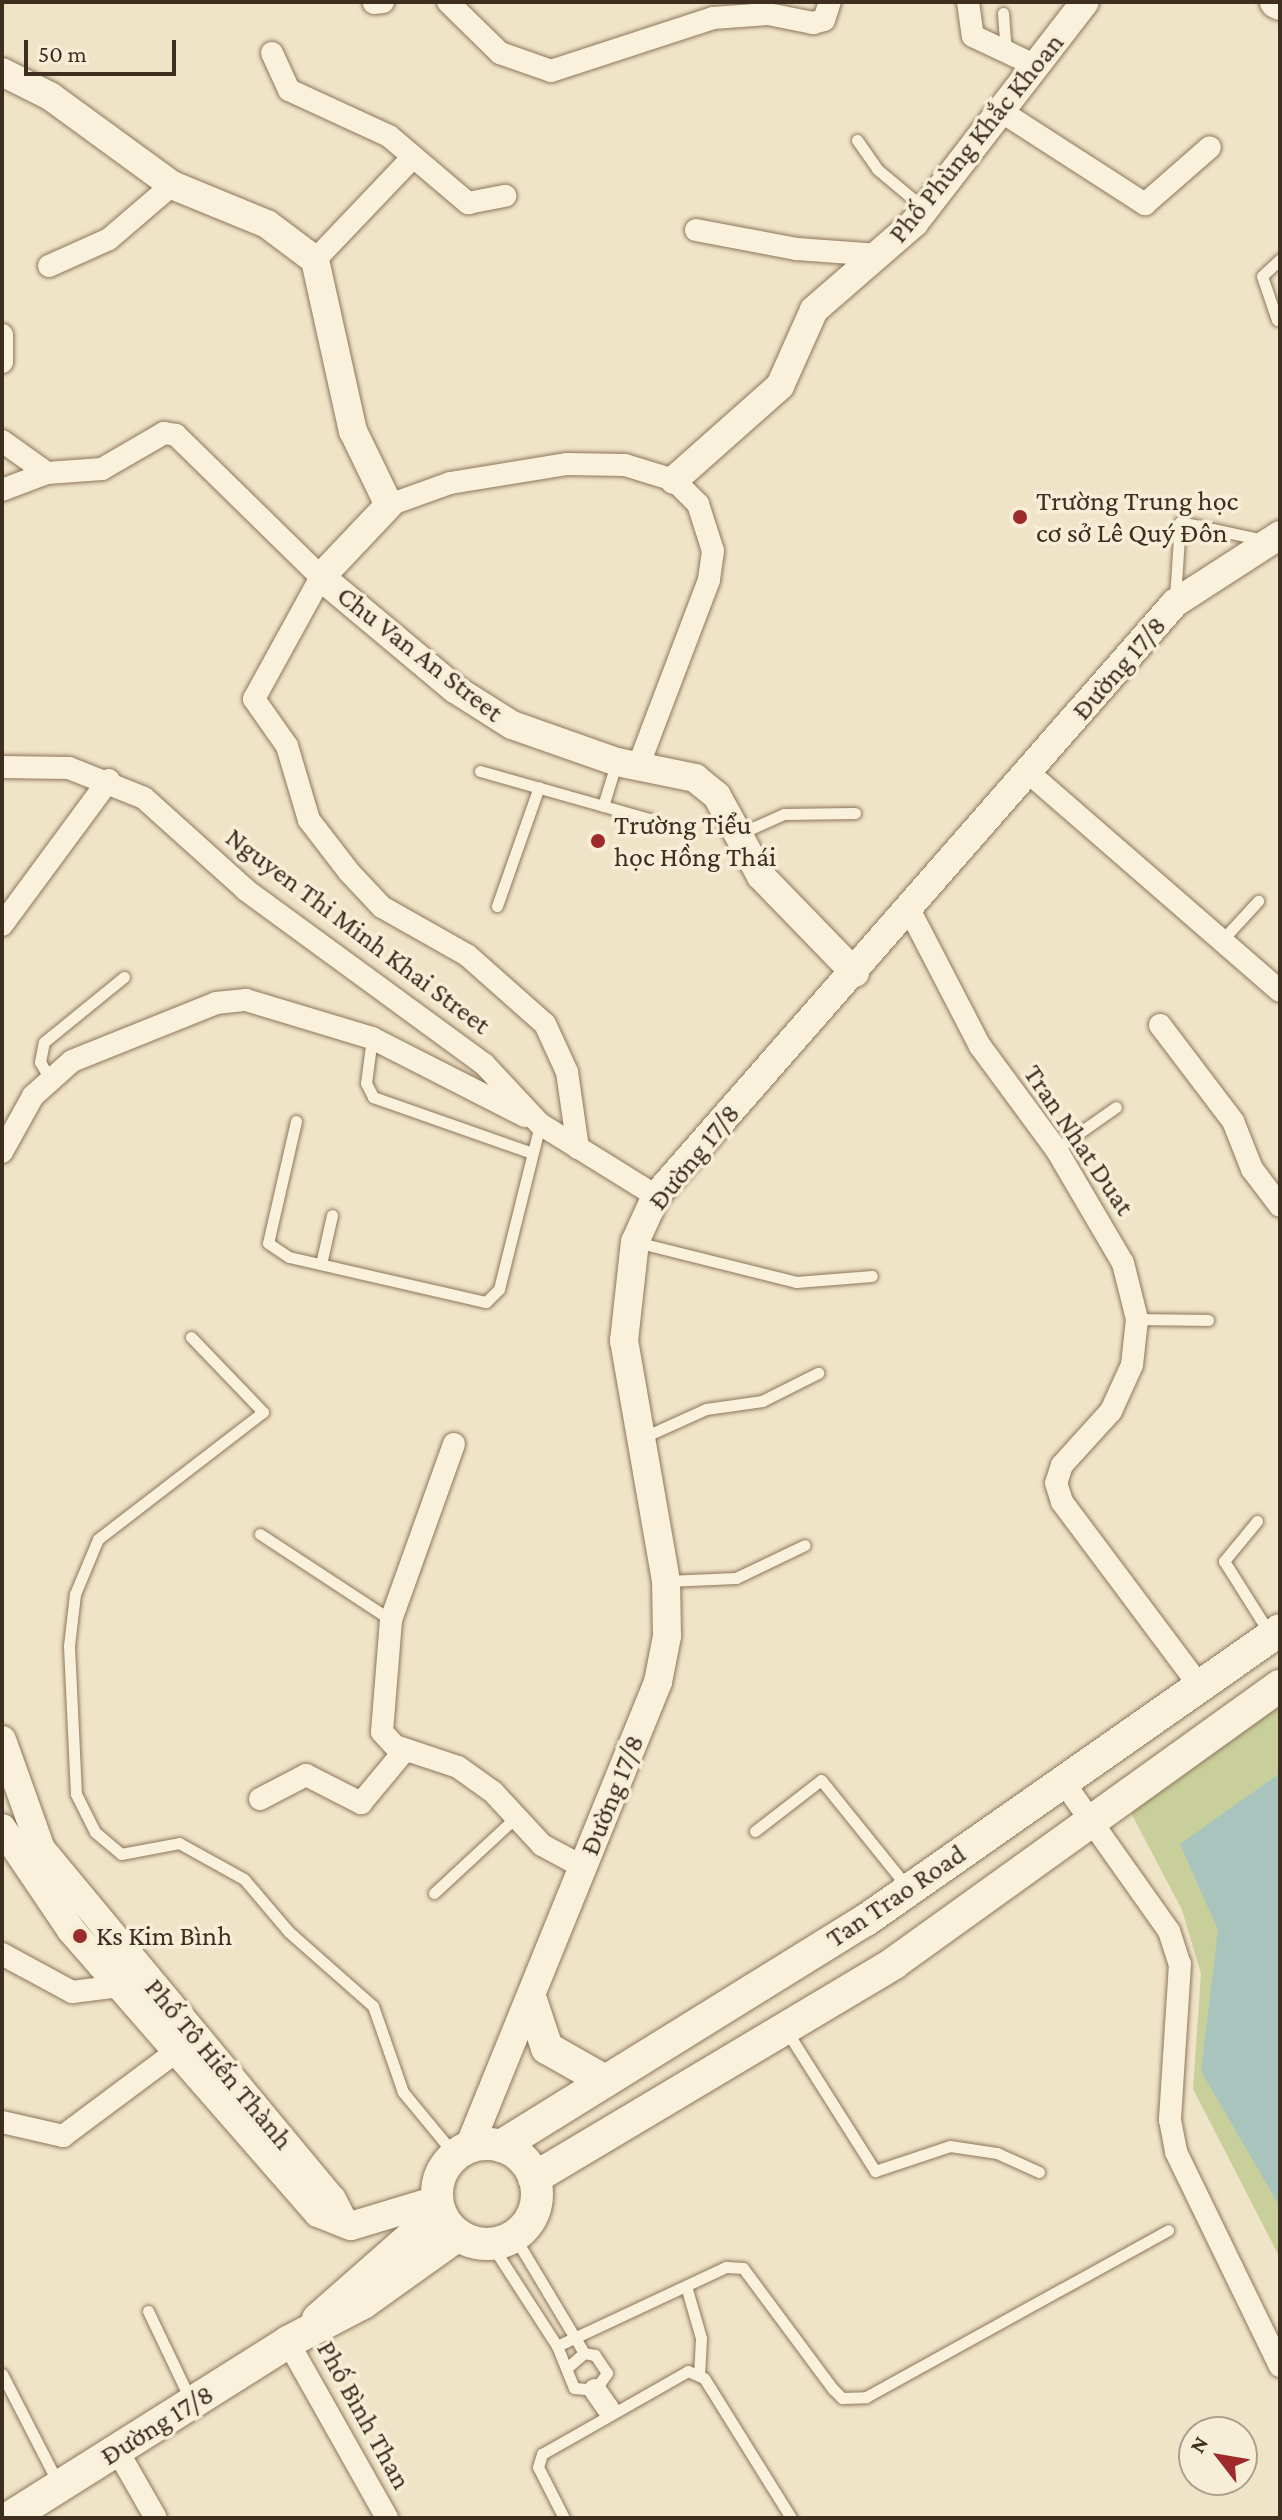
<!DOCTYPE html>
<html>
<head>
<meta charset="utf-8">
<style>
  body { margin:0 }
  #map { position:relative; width:1282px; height:2520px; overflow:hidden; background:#f0e4c8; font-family:"Crimson Pro",serif }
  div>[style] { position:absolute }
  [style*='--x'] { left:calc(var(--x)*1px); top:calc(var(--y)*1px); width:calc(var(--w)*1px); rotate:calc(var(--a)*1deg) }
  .green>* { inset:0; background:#c9cf9b }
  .water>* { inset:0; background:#a9c4bc }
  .roads { filter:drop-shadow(0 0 2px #8d765c) drop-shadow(0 0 2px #8d765c) }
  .service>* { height:11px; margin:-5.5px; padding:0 5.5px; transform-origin:5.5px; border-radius:5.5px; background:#faf1dc }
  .minor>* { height:22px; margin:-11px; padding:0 11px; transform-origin:11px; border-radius:11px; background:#faf1dc }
  .tertiary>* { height:28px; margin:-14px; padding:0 14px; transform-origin:14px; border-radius:14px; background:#faf1dc }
  .secondary>* { height:32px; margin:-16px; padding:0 16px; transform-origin:16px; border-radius:16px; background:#faf1dc }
  .secondary>.ring { margin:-16px; padding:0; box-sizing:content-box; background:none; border:32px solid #faf1dc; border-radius:50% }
  .dots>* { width:22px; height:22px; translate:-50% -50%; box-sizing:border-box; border:4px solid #f7eed8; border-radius:50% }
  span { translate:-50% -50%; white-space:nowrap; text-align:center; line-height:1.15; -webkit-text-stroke:7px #f7eed8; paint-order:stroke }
  .street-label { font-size:28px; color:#3d2e20 }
  .poi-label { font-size:28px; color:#3d2e20 }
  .left { translate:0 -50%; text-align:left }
  .frame { position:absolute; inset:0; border:4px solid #3d2e20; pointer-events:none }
  .north { position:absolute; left:1178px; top:2416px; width:80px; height:80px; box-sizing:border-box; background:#f7eed8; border:2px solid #ada18e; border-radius:50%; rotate:301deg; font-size:22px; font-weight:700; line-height:32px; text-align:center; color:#3d2e20 }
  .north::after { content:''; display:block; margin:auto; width:28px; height:36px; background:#9e2a2b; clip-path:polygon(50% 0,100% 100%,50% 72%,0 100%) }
  .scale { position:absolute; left:24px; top:40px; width:152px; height:36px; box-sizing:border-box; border:4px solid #3d2e20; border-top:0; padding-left:10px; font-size:24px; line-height:28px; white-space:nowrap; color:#3d2e20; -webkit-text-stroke:6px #f7eed8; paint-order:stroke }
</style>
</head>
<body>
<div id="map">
  <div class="green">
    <i style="clip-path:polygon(1280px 1706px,1280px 2258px,1193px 2089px,1201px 1974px,1182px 1910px,1131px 1813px)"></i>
  </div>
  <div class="water">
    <i style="clip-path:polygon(1280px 1773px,1280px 2207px,1201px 2071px,1218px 1930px,1180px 1844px)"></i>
  </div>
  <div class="roads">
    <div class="service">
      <i style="--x:1003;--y:13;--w:41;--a:85.8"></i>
      <i style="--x:857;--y:140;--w:35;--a:55"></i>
      <i style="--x:877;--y:169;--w:62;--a:39.8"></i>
      <i style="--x:1277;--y:320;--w:46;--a:-108.8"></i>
      <i style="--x:1262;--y:276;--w:25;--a:-43"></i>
      <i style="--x:1175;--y:598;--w:76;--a:-86.2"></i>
      <i style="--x:1180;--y:522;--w:86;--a:12.1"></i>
      <i style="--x:480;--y:771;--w:177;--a:15.8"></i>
      <i style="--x:603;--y:806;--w:44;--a:-72.8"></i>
      <i style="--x:739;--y:834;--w:49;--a:-24"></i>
      <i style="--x:784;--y:814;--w:71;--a:-0.8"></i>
      <i style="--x:497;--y:906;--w:126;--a:-70.6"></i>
      <i style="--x:1223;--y:939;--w:52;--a:-47.4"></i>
      <i style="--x:372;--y:1038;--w:45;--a:97.6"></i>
      <i style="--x:366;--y:1083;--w:16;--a:63"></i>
      <i style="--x:373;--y:1097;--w:165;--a:19.4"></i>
      <i style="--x:49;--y:1077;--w:17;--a:-121"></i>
      <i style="--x:40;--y:1062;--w:20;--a:-79"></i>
      <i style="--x:44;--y:1042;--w:103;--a:-39.1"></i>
      <i style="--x:296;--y:1121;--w:125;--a:102.9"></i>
      <i style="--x:268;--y:1243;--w:25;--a:34"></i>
      <i style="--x:289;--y:1257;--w:202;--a:12.9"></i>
      <i style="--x:486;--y:1302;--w:18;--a:-45"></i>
      <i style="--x:499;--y:1289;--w:170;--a:-76"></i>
      <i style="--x:1056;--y:1149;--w:73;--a:-35"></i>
      <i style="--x:636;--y:1242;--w:165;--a:14"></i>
      <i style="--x:796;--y:1282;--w:76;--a:-4.5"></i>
      <i style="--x:321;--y:1264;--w:50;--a:-77.3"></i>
      <i style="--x:1137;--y:1319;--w:71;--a:0.8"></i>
      <i style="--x:191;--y:1337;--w:104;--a:46.2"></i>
      <i style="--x:263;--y:1412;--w:208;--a:142.4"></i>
      <i style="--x:98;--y:1539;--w:60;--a:112.7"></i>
      <i style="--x:75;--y:1594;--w:52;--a:96.6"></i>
      <i style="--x:69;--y:1646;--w:148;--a:87.3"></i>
      <i style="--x:76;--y:1794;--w:42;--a:63.4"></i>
      <i style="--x:95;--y:1832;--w:34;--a:40"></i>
      <i style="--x:121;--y:1854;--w:59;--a:-10.7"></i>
      <i style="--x:179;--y:1843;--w:74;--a:29"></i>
      <i style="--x:244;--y:1879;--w:70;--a:49.7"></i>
      <i style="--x:289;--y:1932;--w:112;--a:41.4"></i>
      <i style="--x:373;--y:2006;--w:91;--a:70.8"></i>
      <i style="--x:403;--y:2092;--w:82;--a:50.5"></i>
      <i style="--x:644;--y:1437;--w:68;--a:-24.3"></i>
      <i style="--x:706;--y:1409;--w:57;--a:-8.1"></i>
      <i style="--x:762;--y:1401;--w:63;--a:-26.6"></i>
      <i style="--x:1257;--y:1521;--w:52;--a:129.5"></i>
      <i style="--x:1224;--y:1561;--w:86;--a:57.8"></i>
      <i style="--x:260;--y:1534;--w:157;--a:33.3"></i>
      <i style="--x:666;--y:1581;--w:70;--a:-2.5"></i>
      <i style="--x:736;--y:1578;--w:76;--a:-25.6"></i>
      <i style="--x:755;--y:1831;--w:83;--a:-37.7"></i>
      <i style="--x:821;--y:1780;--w:140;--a:51.1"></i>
      <i style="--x:434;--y:1893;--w:110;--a:-42.8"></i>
      <i style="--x:786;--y:2030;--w:167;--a:57.7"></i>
      <i style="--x:875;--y:2171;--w:79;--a:-18.4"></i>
      <i style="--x:950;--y:2146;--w:48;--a:8.5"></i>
      <i style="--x:997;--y:2153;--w:46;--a:24.3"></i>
      <i style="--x:514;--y:2236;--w:136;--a:59.1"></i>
      <i style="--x:491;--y:2244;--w:121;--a:57.1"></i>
      <i style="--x:557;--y:2346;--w:45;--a:68"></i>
      <i style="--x:574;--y:2388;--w:21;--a:5"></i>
      <i style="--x:595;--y:2390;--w:21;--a:-55"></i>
      <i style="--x:607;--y:2373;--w:22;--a:-124"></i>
      <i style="--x:595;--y:2355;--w:11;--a:-170"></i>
      <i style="--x:584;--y:2353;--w:21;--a:139"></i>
      <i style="--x:686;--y:2286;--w:54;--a:73.9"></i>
      <i style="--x:701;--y:2338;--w:37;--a:93"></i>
      <i style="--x:148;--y:2311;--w:98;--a:64.5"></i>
      <i style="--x:557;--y:2346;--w:187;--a:-25.1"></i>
      <i style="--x:726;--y:2267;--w:17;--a:3"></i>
      <i style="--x:743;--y:2268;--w:151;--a:53.4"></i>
      <i style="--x:833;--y:2389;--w:13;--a:45"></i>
      <i style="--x:842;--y:2398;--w:24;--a:-2"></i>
      <i style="--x:866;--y:2397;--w:345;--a:-28.9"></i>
      <i style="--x:2;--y:2374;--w:125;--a:62.8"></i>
      <i style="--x:564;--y:2518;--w:57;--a:-117"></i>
      <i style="--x:538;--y:2467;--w:14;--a:-73"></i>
      <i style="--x:542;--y:2454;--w:168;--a:-29.6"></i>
      <i style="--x:688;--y:2371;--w:17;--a:24"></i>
      <i style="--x:704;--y:2378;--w:165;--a:58.1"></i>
    </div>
    <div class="minor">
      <i style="--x:448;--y:2;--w:73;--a:44.4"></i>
      <i style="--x:500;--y:53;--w:54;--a:19.4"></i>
      <i style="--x:551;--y:71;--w:170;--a:-18.1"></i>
      <i style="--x:713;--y:18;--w:55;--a:-4.2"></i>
      <i style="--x:768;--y:14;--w:46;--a:11.3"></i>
      <i style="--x:813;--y:23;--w:11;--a:-15"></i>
      <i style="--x:824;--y:20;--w:19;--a:-72"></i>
      <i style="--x:968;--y:2;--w:34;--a:82"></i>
      <i style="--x:973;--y:36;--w:68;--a:25.4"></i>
      <i style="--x:374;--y:3;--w:9;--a:-6"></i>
      <i style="--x:272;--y:53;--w:41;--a:65.3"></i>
      <i style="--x:289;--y:90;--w:110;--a:24.7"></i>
      <i style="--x:389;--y:136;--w:104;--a:40.3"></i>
      <i style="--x:468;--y:203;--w:38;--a:-11"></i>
      <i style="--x:999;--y:110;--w:174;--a:32.8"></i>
      <i style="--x:1145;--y:204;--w:86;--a:-41.2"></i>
      <i style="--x:696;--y:230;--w:103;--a:10.7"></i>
      <i style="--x:797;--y:249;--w:82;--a:4.2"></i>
      <i style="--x:315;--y:260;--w:142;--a:-46.4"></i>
      <i style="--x:49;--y:266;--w:66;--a:-24.2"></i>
      <i style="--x:109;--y:239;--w:83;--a:-40.6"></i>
      <i style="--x:2;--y:335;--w:27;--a:90"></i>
      <i style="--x:2;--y:441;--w:55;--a:35.4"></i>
      <i style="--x:2;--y:490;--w:48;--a:-20.7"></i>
      <i style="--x:47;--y:473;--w:55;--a:-4.2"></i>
      <i style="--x:102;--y:469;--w:72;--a:-30.1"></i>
      <i style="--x:164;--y:433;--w:12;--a:9"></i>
      <i style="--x:176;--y:435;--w:203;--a:44.4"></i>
      <i style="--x:321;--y:577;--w:139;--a:118.8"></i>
      <i style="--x:254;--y:699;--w:57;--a:54.9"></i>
      <i style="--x:287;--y:746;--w:77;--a:73.4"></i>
      <i style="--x:309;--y:820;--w:66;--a:52.4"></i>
      <i style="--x:349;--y:872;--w:48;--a:46.7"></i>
      <i style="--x:382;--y:907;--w:98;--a:29.5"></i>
      <i style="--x:467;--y:955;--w:104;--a:41.5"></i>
      <i style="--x:545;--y:1024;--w:53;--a:65.4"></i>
      <i style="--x:567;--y:1072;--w:77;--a:81.8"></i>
      <i style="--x:389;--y:505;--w:65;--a:-19.8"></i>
      <i style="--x:450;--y:483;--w:119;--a:-9.2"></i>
      <i style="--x:567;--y:464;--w:58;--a:1"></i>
      <i style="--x:625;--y:465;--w:51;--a:17"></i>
      <i style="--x:674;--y:480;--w:34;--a:45"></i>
      <i style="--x:698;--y:504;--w:49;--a:72.3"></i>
      <i style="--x:713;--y:551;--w:29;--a:98"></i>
      <i style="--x:709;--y:580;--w:200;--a:110.8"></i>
      <i style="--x:2;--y:767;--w:67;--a:0.9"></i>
      <i style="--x:69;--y:768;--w:81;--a:21.8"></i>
      <i style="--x:144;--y:798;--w:137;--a:42"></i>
      <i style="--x:246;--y:890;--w:295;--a:36.2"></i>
      <i style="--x:484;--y:1064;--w:82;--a:47"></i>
      <i style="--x:540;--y:1124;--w:137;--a:31.8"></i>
      <i style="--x:1029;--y:773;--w:332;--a:41"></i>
      <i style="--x:910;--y:911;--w:152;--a:62.6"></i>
      <i style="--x:980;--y:1046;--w:128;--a:53.6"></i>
      <i style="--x:1056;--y:1149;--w:132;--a:59.6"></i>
      <i style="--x:1123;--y:1263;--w:58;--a:76"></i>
      <i style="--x:1137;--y:1319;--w:46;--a:96.2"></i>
      <i style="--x:1132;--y:1365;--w:51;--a:114.5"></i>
      <i style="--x:1111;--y:1411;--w:73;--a:132.2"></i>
      <i style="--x:1062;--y:1465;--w:19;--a:108"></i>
      <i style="--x:1056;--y:1483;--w:20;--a:72"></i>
      <i style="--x:1062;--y:1502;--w:229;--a:53.2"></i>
      <i style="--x:2;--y:925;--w:180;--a:-53.6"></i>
      <i style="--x:1160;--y:1025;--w:121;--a:52.8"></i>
      <i style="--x:1233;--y:1121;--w:52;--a:68.4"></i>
      <i style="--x:1252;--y:1169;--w:46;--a:52.9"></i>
      <i style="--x:2;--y:1152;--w:64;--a:-61"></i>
      <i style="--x:33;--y:1096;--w:52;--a:-41.9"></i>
      <i style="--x:72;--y:1061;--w:155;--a:-21.9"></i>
      <i style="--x:216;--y:1003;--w:30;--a:-6"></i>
      <i style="--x:246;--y:1000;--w:132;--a:16.8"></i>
      <i style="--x:372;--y:1038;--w:172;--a:27"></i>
      <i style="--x:454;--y:1444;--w:187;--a:109.7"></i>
      <i style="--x:391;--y:1620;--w:112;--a:94.6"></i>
      <i style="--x:382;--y:1732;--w:19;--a:47"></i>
      <i style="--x:395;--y:1746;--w:66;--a:18.4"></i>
      <i style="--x:458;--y:1767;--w:43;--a:35.5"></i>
      <i style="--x:493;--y:1792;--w:72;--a:47.2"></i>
      <i style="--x:542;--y:1845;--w:47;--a:28.2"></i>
      <i style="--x:1062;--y:1780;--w:185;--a:54.7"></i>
      <i style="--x:1169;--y:1931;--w:35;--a:72"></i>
      <i style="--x:1180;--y:1964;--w:156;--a:93.7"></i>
      <i style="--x:1170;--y:2120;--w:33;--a:79"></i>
      <i style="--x:1176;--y:2152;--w:238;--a:64.1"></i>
      <i style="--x:260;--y:1799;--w:52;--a:-27.6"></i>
      <i style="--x:306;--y:1775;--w:62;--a:27"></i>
      <i style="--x:361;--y:1803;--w:69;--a:-50.3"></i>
      <i style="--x:2;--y:1954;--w:80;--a:28.5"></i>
      <i style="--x:72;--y:1992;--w:64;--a:-7.2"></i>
      <i style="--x:2;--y:2122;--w:63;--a:12.9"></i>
      <i style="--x:63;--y:2136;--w:142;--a:-36.7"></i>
      <i style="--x:288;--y:2342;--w:202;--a:60.6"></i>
      <i style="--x:595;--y:2390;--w:24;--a:55"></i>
      <i style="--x:117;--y:2450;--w:78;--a:60.2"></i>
    </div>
    <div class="tertiary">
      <i style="--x:2;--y:72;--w:54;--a:26.6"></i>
      <i style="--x:50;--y:96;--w:151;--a:36.1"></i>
      <i style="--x:172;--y:185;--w:103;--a:22.3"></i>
      <i style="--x:267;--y:224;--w:60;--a:36.9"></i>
      <i style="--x:315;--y:260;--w:175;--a:77.5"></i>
      <i style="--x:353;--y:431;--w:82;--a:64.1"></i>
      <i style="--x:389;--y:505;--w:99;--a:133.4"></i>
      <i style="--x:321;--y:577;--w:175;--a:39.9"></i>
      <i style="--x:455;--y:689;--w:67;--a:32.3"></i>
      <i style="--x:512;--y:725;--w:111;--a:19.4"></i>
      <i style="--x:617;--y:762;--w:80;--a:11.6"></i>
      <i style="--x:695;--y:778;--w:28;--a:39"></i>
      <i style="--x:717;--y:796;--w:91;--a:61.2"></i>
      <i style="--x:761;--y:876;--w:135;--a:45.9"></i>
      <i style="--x:674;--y:480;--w:142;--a:-41.6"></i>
      <i style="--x:780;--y:386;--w:83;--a:-65.9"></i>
      <i style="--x:814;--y:310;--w:133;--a:-41"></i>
      <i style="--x:914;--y:223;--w:279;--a:-52.3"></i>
      <i style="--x:2;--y:1740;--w:116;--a:70.3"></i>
      <i style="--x:41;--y:1849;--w:455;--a:50.3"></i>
      <i style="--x:332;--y:2199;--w:27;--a:63"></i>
      <i style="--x:2;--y:1828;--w:123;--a:55.9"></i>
      <i style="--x:71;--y:1930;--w:376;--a:48.9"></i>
      <i style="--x:318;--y:2213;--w:35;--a:22"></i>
      <i style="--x:351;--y:2226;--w:90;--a:-16.8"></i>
      <i style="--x:469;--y:2147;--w:502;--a:-67.88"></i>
      <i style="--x:658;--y:1682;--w:47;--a:-78.9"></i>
      <i style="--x:667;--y:1636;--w:55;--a:-91"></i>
      <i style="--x:666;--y:1581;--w:244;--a:-99.9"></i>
      <i style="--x:624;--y:1341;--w:100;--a:-83.7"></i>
      <i style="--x:635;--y:1242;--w:51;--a:-65.5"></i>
      <i style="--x:656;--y:1196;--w:788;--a:-48.81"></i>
      <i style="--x:1175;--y:603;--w:125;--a:-32.9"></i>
    </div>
    <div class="secondary">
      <i style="--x:1276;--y:2;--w:4;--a:27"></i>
      <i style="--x:531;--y:2000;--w:51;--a:71.6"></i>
      <i style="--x:547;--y:2048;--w:67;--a:29.6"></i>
      <i class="ring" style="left:437px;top:2144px;width:68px;height:68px"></i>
      <i style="--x:501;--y:2146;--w:429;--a:-31.8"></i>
      <i style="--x:866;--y:1920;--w:505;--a:-35.01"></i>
      <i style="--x:534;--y:2178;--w:419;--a:-30.8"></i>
      <i style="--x:894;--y:1963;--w:475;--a:-35.7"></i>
      <i style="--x:318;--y:2319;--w:162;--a:-41.3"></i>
      <i style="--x:9;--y:2518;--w:330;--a:-32.2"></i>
      <i style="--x:288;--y:2342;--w:85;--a:-27.5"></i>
      <i style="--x:363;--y:2303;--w:117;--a:-35.6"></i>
    </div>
  </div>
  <div class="dots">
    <i style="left:1020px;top:517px;background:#9e2a2b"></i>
    <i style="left:598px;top:841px;background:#9e2a2b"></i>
    <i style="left:80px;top:1936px;background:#9e2a2b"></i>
  </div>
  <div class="street-label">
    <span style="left:976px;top:138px;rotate:-51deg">Phố Phùng Khắc Khoan</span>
    <span style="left:420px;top:654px;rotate:38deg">Chu Van An Street</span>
    <span style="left:1119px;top:668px;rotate:-49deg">Đường 17/8</span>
    <span style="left:358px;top:931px;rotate:37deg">Nguyen Thi Minh Khai Street</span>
    <span style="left:1079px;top:1140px;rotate:56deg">Tran Nhat Duat</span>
    <span style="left:694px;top:1157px;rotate:-51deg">Đường 17/8</span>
    <span style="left:612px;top:1795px;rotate:-68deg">Đường 17/8</span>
    <span style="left:896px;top:1896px;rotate:-34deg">Tan Trao Road</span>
    <span style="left:219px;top:2064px;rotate:50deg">Phố Tô Hiến Thành</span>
    <span style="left:364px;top:2415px;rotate:61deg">Phố Bình Than</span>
    <span style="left:157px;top:2425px;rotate:-32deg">Đường 17/8</span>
  </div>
  <div class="poi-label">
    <span class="left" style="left:1036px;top:517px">Trường Trung học<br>cơ sở Lê Quý Đôn</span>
    <span class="left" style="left:614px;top:841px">Trường Tiểu<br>học Hồng Thái</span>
    <span class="left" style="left:96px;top:1936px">Ks Kim Bình</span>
  </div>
  <div class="frame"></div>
  <div class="north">N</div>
  <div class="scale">50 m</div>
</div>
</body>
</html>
